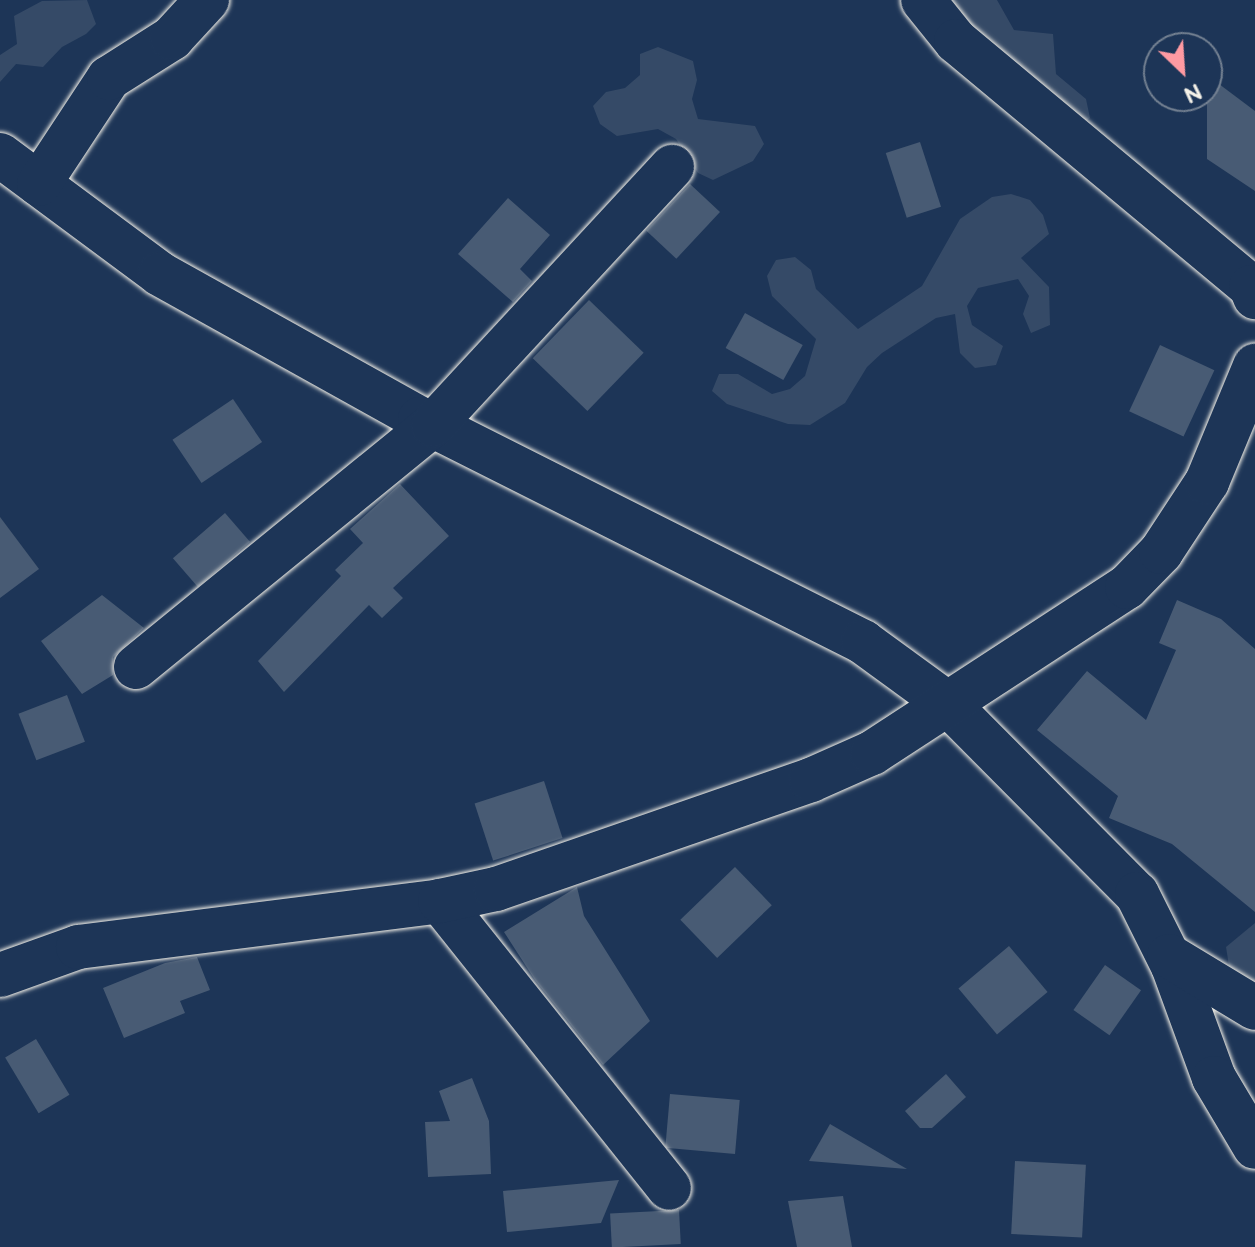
<!DOCTYPE html>
<html>
<head>
<meta charset="utf-8">
<style>
  body { margin:0 }
  #map { position:relative; width:1255px; height:1247px; overflow:hidden; background:#1d3557; font-family:"Balsamiq Sans",sans-serif }
  div>[style] { position:absolute }
  [style*='--x'] { left:calc(var(--x)*1px); top:calc(var(--y)*1px); width:calc(var(--w)*1px); rotate:calc(var(--a)*1deg) }
  .green>* { inset:0; background:#354a67 }
  .building>* { inset:0; background:#485b74; transform-origin:0 0 }
  .roads { filter:drop-shadow(0 0 2px #f4f1e8) drop-shadow(0 0 2px #f4f1e8) }
  .minor>* { height:44px; margin:-22px; padding:0 22px; transform-origin:22px; border-radius:22px; background:#1d3557 }
  span { translate:-50% -50%; white-space:nowrap; text-align:center; line-height:1.15; -webkit-text-stroke:6px #1d3557; paint-order:stroke }
  .north { position:absolute; left:1143px; top:32px; width:80px; height:80px; box-sizing:border-box; background:#1d3557; border:2px solid #738091; border-radius:50%; rotate:155deg; font-size:22px; font-weight:700; line-height:32px; text-align:center; color:#f4f1e8 }
  .north::after { content:''; display:block; margin:auto; width:28px; height:36px; background:#ff9aa2; clip-path:polygon(50% 0,100% 100%,50% 72%,0 100%) }
</style>
</head>
<body>
<div id="map">
  <div class="green">
    <i style="clip-path:polygon(87px 0,96px 24px,86px 34px,62px 47px,43px 67px,16px 64px,0 82px,0 55px,17px 44px,14px 16px,42px 1px)"></i>
    <i style="clip-path:polygon(938px 0,997px 0,1014px 30px,1053px 34px,1056px 74px,1086px 99px,1090px 118px,1073px 130px)"></i>
    <i style="clip-path:polygon(658px 47px,693px 61px,697px 80px,692px 99px,698px 119px,755px 126px,764px 144px,753px 161px,713px 180px,698px 173px,676px 139px,658px 129px,617px 136px,600px 124px,593px 106px,606px 92px,625px 88px,640px 75px,640px 54px)"></i>
    <i style="clip-path:polygon(1011px 194px,1030px 200px,1043px 215px,1049px 234px,1021px 258px,1049px 287px,1050px 325px,1031px 333px,1023px 314px,1029px 296px,1018px 279px,978px 288px,967px 306px,972px 325px,1003px 346px,996px 365px,975px 368px,960px 353px,955px 314px,936px 318px,882px 353px,867px 367px,845px 403px,810px 425px,788px 424px,727px 404px,712px 391px,719px 374px,738px 374px,772px 394px,790px 389px,805px 376px,816px 339px,772px 296px,767px 276px,776px 260px,795px 257px,811px 270px,816px 289px,858px 329px,922px 286px,960px 219px,992px 197px)"></i>
    <i style="clip-path:polygon(1255px 923px,1255px 995px,1229px 966px,1226px 947px)"></i>
  </div>
  <div class="building">
    <i style="clip-path:polygon(1207px 75px,1255px 111px,1255px 191px,1207px 159px)"></i>
    <i style="left:920px;top:142px;width:68px;height:36px;rotate:72deg"></i>
    <i style="left:690px;top:184px;width:41px;height:64px;rotate:43deg"></i>
    <i style="clip-path:polygon(508px 198px,550px 235px,520px 269px,532px 281px,513px 302px,458px 254px)"></i>
    <i style="left:589px;top:300px;width:76px;height:81px;rotate:44deg"></i>
    <i style="left:745px;top:313px;width:66px;height:40px;rotate:29deg"></i>
    <i style="left:1160px;top:345px;width:60px;height:73px;rotate:25deg"></i>
    <i style="left:233px;top:399px;width:52px;height:73px;rotate:56deg"></i>
    <i style="clip-path:polygon(400px 484px,449px 536px,393px 588px,403px 598px,382px 618px,369px 605px,284px 692px,258px 661px,341px 576px,335px 570px,363px 543px,350px 529px)"></i>
    <i style="left:225px;top:513px;width:38px;height:69px;rotate:49deg"></i>
    <i style="clip-path:polygon(0 517px,39px 569px,0 598px)"></i>
    <i style="clip-path:polygon(102px 595px,144px 628px,113px 657px,113px 675px,82px 694px,41px 641px)"></i>
    <i style="clip-path:polygon(1177px 600px,1221px 619px,1255px 649px,1255px 912px,1172px 844px,1109px 818px,1118px 796px,1037px 730px,1087px 671px,1146px 720px,1176px 650px,1159px 643px)"></i>
    <i style="left:67px;top:695px;width:50px;height:52px;rotate:69deg"></i>
    <i style="left:544px;top:781px;width:60px;height:73px;rotate:72deg"></i>
    <i style="left:735px;top:867px;width:53px;height:76px;rotate:46deg"></i>
    <i style="clip-path:polygon(577px 887px,584px 916px,650px 1021px,603px 1065px,535px 980px,504px 932px)"></i>
    <i style="left:1009px;top:946px;width:60px;height:66px;rotate:50deg"></i>
    <i style="clip-path:polygon(197px 957px,210px 990px,180px 1001px,185px 1013px,124px 1038px,103px 988px,165px 963px)"></i>
    <i style="left:1105px;top:965px;width:44px;height:55px;rotate:35deg"></i>
    <i style="left:36px;top:1039px;width:65px;height:36px;rotate:59deg"></i>
    <i style="clip-path:polygon(946px 1074px,966px 1097px,932px 1128px,920px 1128px,905px 1111px)"></i>
    <i style="clip-path:polygon(472px 1078px,489px 1121px,491px 1174px,428px 1177px,425px 1122px,450px 1121px,439px 1091px)"></i>
    <i style="left:670px;top:1094px;width:70px;height:54px;rotate:5deg"></i>
    <i style="clip-path:polygon(830px 1124px,907px 1169px,809px 1161px)"></i>
    <i style="left:1015px;top:1161px;width:71px;height:73px;rotate:3deg"></i>
    <i style="clip-path:polygon(619px 1180px,601px 1223px,507px 1232px,503px 1191px)"></i>
    <i style="clip-path:polygon(843px 1196px,852px 1247px,797px 1247px,788px 1201px)"></i>
    <i style="left:679px;top:1210px;width:34px;height:69px;rotate:87deg"></i>
  </div>
  <div class="roads">
    <div class="minor">
      <i style="--x:923;--y:0;--w:53;--a:51.2"></i>
      <i style="--x:956;--y:41;--w:384;--a:39.8"></i>
      <i style="--x:1251;--y:287;--w:11;--a:68"></i>
      <i style="--x:0;--y:155;--w:199;--a:36.6"></i>
      <i style="--x:160;--y:274;--w:298;--a:29.1"></i>
      <i style="--x:420;--y:419;--w:496;--a:26.7"></i>
      <i style="--x:863;--y:642;--w:105;--a:36.1"></i>
      <i style="--x:948;--y:704;--w:268;--a:45.2"></i>
      <i style="--x:1137;--y:894;--w:80;--a:63.4"></i>
      <i style="--x:1173;--y:966;--w:119;--a:69.9"></i>
      <i style="--x:1214;--y:1078;--w:80;--a:59.3"></i>
      <i style="--x:39;--y:184;--w:127;--a:-56.6"></i>
      <i style="--x:109;--y:78;--w:75;--a:-32.4"></i>
      <i style="--x:172;--y:38;--w:52;--a:-47.4"></i>
      <i style="--x:136;--y:667;--w:383;--a:-39.2"></i>
      <i style="--x:433;--y:425;--w:352;--a:-47.2"></i>
      <i style="--x:440;--y:901;--w:367;--a:51.4"></i>
      <i style="--x:1169;--y:956;--w:100;--a:31.2"></i>
      <i style="--x:0;--y:975;--w:83;--a:-19.7"></i>
      <i style="--x:78;--y:947;--w:365;--a:-7.2"></i>
      <i style="--x:440;--y:901;--w:57;--a:-12.1"></i>
      <i style="--x:496;--y:889;--w:333;--a:-19.1"></i>
      <i style="--x:811;--y:780;--w:67;--a:-23.9"></i>
      <i style="--x:872;--y:753;--w:304;--a:-33.1"></i>
      <i style="--x:1127;--y:587;--w:49;--a:-45.8"></i>
      <i style="--x:1161;--y:552;--w:84;--a:-56.7"></i>
      <i style="--x:1207;--y:482;--w:126;--a:-67.5"></i>
    </div>
  </div>
  <div class="north">N</div>
</div>
</body>
</html>
